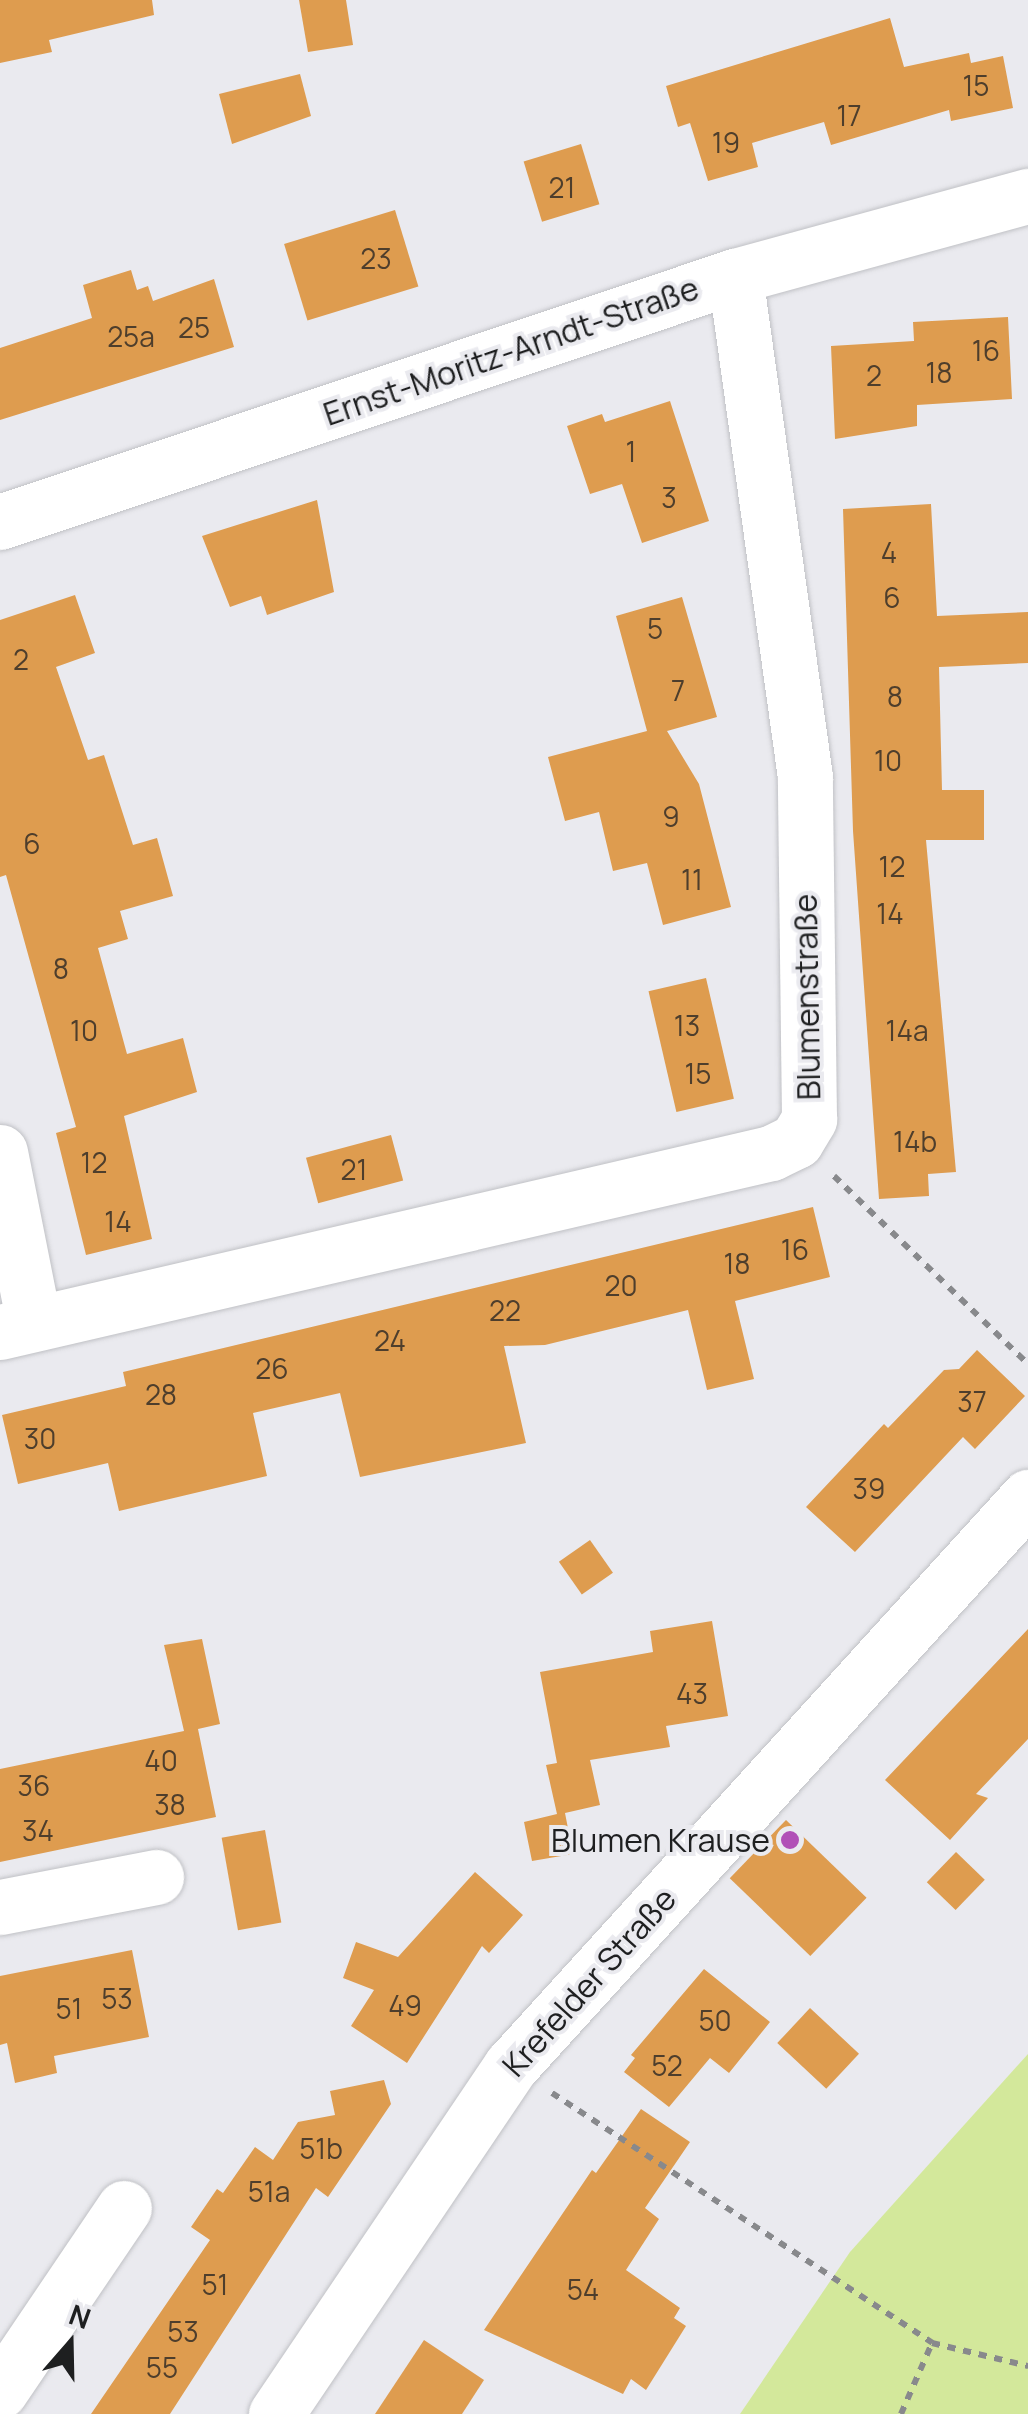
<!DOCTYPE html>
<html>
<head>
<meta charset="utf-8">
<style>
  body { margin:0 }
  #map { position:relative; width:1028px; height:2414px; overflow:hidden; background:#eaeaef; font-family:Manrope,sans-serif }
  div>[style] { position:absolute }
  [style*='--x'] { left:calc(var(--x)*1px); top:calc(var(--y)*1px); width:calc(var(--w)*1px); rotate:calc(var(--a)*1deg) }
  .green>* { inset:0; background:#d3e89b }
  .building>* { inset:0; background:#de9c4f; transform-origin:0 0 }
  .path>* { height:6px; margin-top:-3px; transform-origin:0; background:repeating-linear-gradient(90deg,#88898c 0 8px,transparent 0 16px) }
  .roads { filter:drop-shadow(0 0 2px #c0c1c5) drop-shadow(0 0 2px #c0c1c5) }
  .minor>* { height:55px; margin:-27.5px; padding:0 27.5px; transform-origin:27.5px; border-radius:27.5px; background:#fff }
  .major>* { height:55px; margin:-27.5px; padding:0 27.5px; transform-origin:27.5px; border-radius:27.5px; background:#fff }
  .dots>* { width:28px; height:28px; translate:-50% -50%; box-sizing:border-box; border:5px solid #eaeaef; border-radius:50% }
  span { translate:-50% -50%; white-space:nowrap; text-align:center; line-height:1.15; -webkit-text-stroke:8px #eaeaef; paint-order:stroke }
  .number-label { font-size:28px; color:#4e3e2c }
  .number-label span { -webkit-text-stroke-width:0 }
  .street-label { font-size:32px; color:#1e1f20 }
  .poi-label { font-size:32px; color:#1e1f20 }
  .right { translate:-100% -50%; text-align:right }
  .north { position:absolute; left:20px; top:2294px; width:100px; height:100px; -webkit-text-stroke:8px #eaeaef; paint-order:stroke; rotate:20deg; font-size:28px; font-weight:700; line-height:40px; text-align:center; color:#1e1f20 }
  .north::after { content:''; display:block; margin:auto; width:35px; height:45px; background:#1e1f20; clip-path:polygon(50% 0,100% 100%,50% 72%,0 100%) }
</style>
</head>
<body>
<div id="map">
  <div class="green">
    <i style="clip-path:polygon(1028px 2054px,1028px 2414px,740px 2414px,850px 2252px)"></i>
  </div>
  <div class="building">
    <i style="clip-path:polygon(0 0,152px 0,154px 15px,49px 40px,52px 52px,0 63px)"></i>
    <i style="clip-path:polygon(299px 0,346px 0,353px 45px,308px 52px)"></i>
    <i style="clip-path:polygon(890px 18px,904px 67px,969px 53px,971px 63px,1003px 56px,1013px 108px,951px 121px,949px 110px,831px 145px,824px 122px,752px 143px,758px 167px,708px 181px,690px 123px,678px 127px,666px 86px)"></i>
    <i style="clip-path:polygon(300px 74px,311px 116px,232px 144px,219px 94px)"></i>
    <i style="left:581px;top:144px;width:63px;height:60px;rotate:73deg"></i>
    <i style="left:395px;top:210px;width:80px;height:116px;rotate:73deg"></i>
    <i style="clip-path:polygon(131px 270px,137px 290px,148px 286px,153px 301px,214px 279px,234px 347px,0 420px,0 348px,92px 318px,83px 285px)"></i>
    <i style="clip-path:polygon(1008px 317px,1012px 399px,917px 405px,917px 426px,835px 439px,831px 346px,914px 341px,913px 322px)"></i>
    <i style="clip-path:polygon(670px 401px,709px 521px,642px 543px,622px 484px,590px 494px,567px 426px,602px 414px,605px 422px)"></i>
    <i style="clip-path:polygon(317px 500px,334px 592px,267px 615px,261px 596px,230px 607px,202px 536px)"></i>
    <i style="clip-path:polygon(931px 504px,937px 616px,1028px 612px,1028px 663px,939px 667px,942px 790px,984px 790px,984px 840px,926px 840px,956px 1172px,928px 1174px,929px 1196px,879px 1199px,853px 831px,843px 509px)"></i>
    <i style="clip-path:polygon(75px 595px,95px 653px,56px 667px,88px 760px,104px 755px,133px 845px,157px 838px,173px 896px,120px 911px,128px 939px,98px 948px,127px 1054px,183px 1038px,197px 1092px,124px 1116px,152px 1239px,86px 1255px,56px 1133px,76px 1127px,6px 875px,0 877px,0 620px)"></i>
    <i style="clip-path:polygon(682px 597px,717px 717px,667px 731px,699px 784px,731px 907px,663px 925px,647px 863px,613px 871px,599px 812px,565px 821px,548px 757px,647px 731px,616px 616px)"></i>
    <i style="left:706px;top:978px;width:124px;height:59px;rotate:77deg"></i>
    <i style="left:391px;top:1135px;width:47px;height:88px;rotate:75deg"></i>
    <i style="clip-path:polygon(813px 1207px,830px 1277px,735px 1301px,754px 1379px,707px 1390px,688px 1310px,545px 1345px,504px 1346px,526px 1443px,360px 1477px,340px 1393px,253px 1413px,267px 1476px,119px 1511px,108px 1463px,18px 1484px,2px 1415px,126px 1386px,123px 1372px)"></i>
    <i style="clip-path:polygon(977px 1350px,1025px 1396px,975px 1449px,963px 1437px,855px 1552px,806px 1507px,884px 1424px,888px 1428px,944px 1370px,959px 1369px)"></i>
    <i style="left:590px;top:1540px;width:40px;height:38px;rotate:55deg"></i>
    <i style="clip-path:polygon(712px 1621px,728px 1716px,666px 1726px,670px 1747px,590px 1760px,600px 1805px,565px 1813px,573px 1854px,532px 1861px,524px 1822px,557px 1814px,546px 1765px,557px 1763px,540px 1672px,653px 1652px,650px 1631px)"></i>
    <i style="clip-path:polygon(1028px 1629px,1028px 1739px,976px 1794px,988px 1798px,950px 1840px,885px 1780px)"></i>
    <i style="clip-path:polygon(202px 1639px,220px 1724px,198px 1729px,216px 1817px,0 1862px,0 1769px,184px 1731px,164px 1645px)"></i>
    <i style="left:786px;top:1820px;width:112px;height:81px;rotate:44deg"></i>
    <i style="left:265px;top:1830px;width:94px;height:44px;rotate:80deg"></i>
    <i style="left:956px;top:1852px;width:40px;height:42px;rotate:44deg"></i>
    <i style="clip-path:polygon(475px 1872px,523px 1915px,489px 1953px,482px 1946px,407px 2063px,351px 2026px,374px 1990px,343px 1978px,356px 1942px,398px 1957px)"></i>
    <i style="clip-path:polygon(132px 1950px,149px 2037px,54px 2056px,57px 2073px,15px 2083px,7px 2043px,0 2045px,0 1976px)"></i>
    <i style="clip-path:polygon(704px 1969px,770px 2022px,729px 2073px,710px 2058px,669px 2107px,624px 2072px,635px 2058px,631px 2055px)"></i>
    <i style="left:810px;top:2008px;width:67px;height:48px;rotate:43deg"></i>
    <i style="clip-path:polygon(384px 2080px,391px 2104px,328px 2197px,316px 2188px,170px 2414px,91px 2414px,210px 2240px,191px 2227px,217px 2189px,223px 2193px,255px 2147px,273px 2160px,298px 2122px,335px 2115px,330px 2091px)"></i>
    <i style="clip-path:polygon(641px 2109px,690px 2142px,645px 2208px,659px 2219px,626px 2270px,680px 2308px,674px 2318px,686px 2326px,646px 2390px,631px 2379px,623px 2394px,484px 2330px,592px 2170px,596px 2173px)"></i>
    <i style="clip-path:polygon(424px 2340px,484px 2380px,462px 2414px,375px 2414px)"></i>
  </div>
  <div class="path">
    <i style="--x:834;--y:1176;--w:270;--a:44.1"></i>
    <i style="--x:552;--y:2093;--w:455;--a:33.3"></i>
    <i style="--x:932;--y:2343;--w:99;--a:13.5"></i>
    <i style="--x:901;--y:2414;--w:77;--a:-66.4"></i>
  </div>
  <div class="roads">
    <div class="minor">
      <i style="--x:0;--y:522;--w:775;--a:-18.51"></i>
      <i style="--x:735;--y:276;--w:304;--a:-15.3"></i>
      <i style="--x:0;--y:1152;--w:174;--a:78.8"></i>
      <i style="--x:0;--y:1332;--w:792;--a:-13.07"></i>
      <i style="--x:771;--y:1153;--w:28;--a:-26"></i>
      <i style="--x:796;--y:1141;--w:26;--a:-59"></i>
      <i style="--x:809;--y:1119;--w:342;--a:-90.7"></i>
      <i style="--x:805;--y:777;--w:506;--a:-97.95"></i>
      <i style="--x:0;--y:1907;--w:159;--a:-10.9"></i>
      <i style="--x:0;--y:2391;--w:221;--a:-55.9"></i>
    </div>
    <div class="major">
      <i style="--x:276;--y:2414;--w:420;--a:-56"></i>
      <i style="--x:511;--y:2066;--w:769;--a:-47.74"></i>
    </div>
  </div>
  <div class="dots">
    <i style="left:790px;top:1840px;background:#b150b7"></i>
  </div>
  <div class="number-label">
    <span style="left:976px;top:85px">15</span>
    <span style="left:849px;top:115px">17</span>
    <span style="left:726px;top:142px">19</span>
    <span style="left:562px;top:187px">21</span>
    <span style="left:376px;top:258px">23</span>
    <span style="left:194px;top:327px">25</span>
    <span style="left:131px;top:336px">25a</span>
    <span style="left:986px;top:350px">16</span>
    <span style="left:939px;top:372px">18</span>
    <span style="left:874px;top:375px">2</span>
    <span style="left:631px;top:451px">1</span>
    <span style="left:669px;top:497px">3</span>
    <span style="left:889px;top:552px">4</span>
    <span style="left:892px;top:597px">6</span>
    <span style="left:655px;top:628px">5</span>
    <span style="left:21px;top:659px">2</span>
    <span style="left:678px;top:690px">7</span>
    <span style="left:895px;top:696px">8</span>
    <span style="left:888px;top:760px">10</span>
    <span style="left:671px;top:816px">9</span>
    <span style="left:32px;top:843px">6</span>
    <span style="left:892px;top:866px">12</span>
    <span style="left:692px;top:879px">11</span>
    <span style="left:890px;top:913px">14</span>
    <span style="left:61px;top:968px">8</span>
    <span style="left:687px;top:1025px">13</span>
    <span style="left:84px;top:1030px">10</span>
    <span style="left:907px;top:1030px">14a</span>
    <span style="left:698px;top:1073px">15</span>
    <span style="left:915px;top:1141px">14b</span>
    <span style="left:94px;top:1162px">12</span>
    <span style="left:354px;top:1169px">21</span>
    <span style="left:118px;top:1221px">14</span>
    <span style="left:795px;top:1249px">16</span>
    <span style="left:737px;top:1263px">18</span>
    <span style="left:621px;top:1285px">20</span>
    <span style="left:505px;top:1310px">22</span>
    <span style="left:390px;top:1340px">24</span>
    <span style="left:272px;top:1368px">26</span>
    <span style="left:161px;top:1394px">28</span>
    <span style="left:972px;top:1401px">37</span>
    <span style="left:40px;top:1438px">30</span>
    <span style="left:869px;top:1488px">39</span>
    <span style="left:692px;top:1693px">43</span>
    <span style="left:161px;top:1760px">40</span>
    <span style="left:34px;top:1785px">36</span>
    <span style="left:170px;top:1804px">38</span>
    <span style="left:38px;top:1830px">34</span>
    <span style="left:117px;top:1998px">53</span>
    <span style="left:405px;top:2005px">49</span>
    <span style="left:69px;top:2008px">51</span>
    <span style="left:715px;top:2020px">50</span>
    <span style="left:667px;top:2065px">52</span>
    <span style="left:321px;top:2148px">51b</span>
    <span style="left:269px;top:2191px">51a</span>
    <span style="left:215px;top:2284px">51</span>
    <span style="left:583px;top:2289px">54</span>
    <span style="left:183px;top:2331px">53</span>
    <span style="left:162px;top:2367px">55</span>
  </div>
  <div class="street-label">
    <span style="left:511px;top:351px;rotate:-19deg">Ernst-Moritz-Arndt-Straße</span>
    <span style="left:807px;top:997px;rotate:-91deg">Blumenstraße</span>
    <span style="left:589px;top:1982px;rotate:-48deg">Krefelder Straße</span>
  </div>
  <div class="poi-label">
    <span class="right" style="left:770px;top:1840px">Blumen Krause</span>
  </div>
  <div class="north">N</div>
</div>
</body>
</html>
